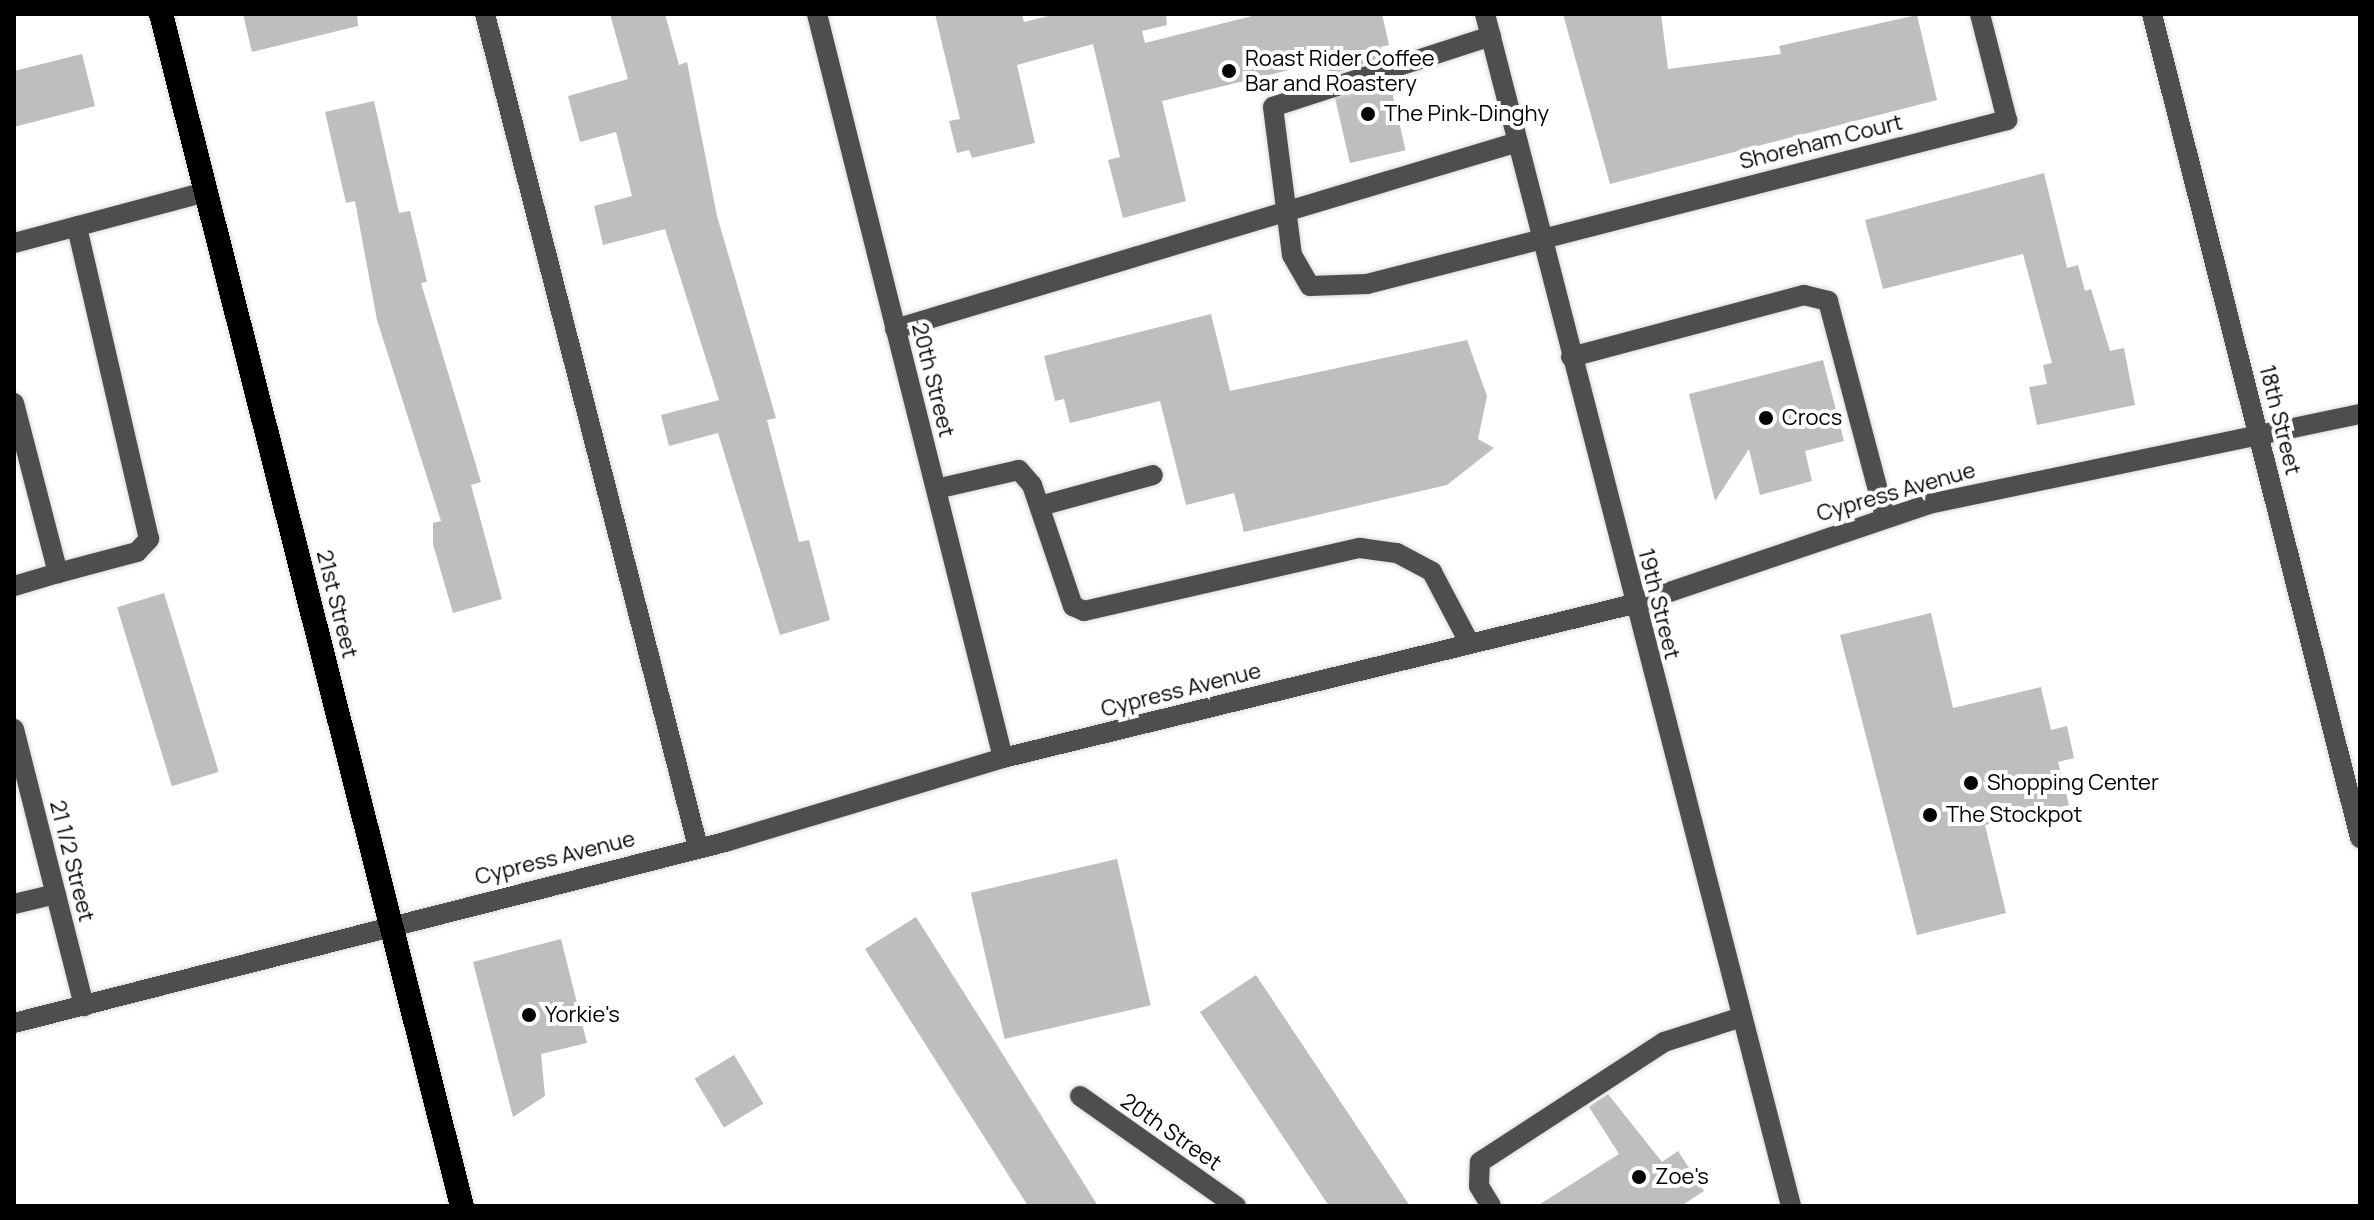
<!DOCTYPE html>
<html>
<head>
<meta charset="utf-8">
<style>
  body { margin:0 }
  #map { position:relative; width:2374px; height:1220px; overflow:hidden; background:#fff; font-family:Manrope,sans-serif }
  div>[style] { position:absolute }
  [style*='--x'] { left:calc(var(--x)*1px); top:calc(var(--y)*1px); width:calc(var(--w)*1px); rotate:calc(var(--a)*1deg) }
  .building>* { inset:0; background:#bebebe; transform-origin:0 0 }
  .roads { filter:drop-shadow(0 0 2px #dbdbdb) drop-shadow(0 0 2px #dbdbdb) }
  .minor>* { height:20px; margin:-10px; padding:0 10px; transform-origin:10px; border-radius:10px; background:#4e4e4e }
  .highway>* { height:24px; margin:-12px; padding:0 12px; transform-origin:12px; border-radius:12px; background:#000 }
  .dots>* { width:22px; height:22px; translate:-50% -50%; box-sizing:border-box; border:4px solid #fff; border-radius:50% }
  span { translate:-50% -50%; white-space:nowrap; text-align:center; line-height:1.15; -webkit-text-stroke:8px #fff; paint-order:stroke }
  .poi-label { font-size:22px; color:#000 }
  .left { translate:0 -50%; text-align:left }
  .street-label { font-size:22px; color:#000 }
  .frame { position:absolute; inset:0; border:16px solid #000; pointer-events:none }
</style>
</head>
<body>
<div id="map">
  <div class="building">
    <i style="clip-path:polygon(243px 14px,357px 14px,358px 26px,252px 52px)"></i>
    <i style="clip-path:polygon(610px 14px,665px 14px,679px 65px,687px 62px,717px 216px,776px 418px,767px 420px,799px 542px,809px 540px,830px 620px,780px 635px,718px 433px,669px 446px,661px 415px,719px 400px,665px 229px,603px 245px,594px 206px,632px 196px,616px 132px,580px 142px,568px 96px,628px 79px)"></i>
    <i style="clip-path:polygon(935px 14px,1022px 14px,1024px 22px,1056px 14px,1166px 14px,1167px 25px,1142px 31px,1145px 43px,1260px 14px,1382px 14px,1389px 45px,1381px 47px,1384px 57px,1329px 75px,1326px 61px,1162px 101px,1186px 201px,1123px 218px,1108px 160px,1120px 157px,1093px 44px,1017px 65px,1035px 143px,972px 158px,969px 150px,957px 153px,949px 121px,960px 119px)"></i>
    <i style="clip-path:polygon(1563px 14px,1661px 14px,1668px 69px,1781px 54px,1779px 46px,1917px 15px,1937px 100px,1610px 184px)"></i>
    <i style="clip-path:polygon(82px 54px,95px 106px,14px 127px,14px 71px)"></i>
    <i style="left:1390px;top:83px;width:69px;height:57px;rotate:77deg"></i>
    <i style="clip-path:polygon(374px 101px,399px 213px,410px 211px,427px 282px,421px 283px,481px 482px,471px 485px,502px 599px,453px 613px,433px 544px,433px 523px,441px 521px,377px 320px,355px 201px,346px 203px,325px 112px)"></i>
    <i style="clip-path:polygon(2044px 173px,2067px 268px,2078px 265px,2085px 291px,2091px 289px,2110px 351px,2124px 348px,2135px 405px,2037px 425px,2029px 387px,2047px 384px,2043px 365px,2052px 363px,2023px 254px,1883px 289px,1865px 220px)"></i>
    <i style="clip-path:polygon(1211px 314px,1230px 391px,1467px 340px,1487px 396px,1478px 439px,1494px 448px,1447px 485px,1244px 532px,1234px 493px,1186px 505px,1160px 401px,1070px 423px,1064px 399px,1055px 401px,1044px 356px)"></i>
    <i style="clip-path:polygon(1823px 360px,1844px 441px,1805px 451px,1812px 481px,1760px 495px,1749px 449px,1715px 501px,1689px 394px)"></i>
    <i style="left:164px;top:593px;width:187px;height:49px;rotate:73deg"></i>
    <i style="clip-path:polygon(1931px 613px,1953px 708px,2041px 687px,2051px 730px,2067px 726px,2074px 758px,2058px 762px,2069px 805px,1985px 825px,2006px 913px,1917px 935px,1840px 635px)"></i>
    <i style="left:1117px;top:859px;width:150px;height:150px;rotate:77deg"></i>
    <i style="clip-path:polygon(916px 917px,985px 1026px,1098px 1206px,1028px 1206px,865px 949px)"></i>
    <i style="clip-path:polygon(561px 939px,587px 1043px,541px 1054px,545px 1096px,513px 1117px,473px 962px)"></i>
    <i style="clip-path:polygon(1256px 975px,1410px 1206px,1329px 1206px,1200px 1012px)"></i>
    <i style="left:734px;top:1055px;width:57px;height:46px;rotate:59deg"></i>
    <i style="clip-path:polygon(1608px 1094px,1662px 1162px,1678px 1151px,1704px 1191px,1681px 1206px,1537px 1206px,1619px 1154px,1589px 1107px)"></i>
  </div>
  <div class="roads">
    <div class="minor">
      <i style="--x:485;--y:14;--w:860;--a:75.66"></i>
      <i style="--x:817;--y:14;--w:767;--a:75.96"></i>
      <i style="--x:1485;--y:14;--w:1231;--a:75.6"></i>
      <i style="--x:2152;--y:14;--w:850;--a:75.83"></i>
      <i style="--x:1491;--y:36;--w:229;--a:162"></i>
      <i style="--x:1273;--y:107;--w:149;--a:82.7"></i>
      <i style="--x:1292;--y:255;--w:36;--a:60"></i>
      <i style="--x:1310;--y:286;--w:57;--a:-2"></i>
      <i style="--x:1367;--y:284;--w:661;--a:-14.37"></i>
      <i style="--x:2007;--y:120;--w:109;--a:-104.3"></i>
      <i style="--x:14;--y:243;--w:199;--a:-14.9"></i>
      <i style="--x:895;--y:329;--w:650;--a:-16.71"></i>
      <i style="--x:1571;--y:357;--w:241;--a:-14.9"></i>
      <i style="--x:1804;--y:295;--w:25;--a:14"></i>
      <i style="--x:1828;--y:301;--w:223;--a:75.2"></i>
      <i style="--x:14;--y:403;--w:176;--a:75.5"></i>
      <i style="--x:58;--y:573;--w:46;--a:163.5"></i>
      <i style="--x:936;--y:489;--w:85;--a:-12.9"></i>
      <i style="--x:1019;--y:470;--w:20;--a:49"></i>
      <i style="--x:1032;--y:485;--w:128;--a:71.3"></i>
      <i style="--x:1073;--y:606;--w:12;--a:24"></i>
      <i style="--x:1084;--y:611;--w:283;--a:-12.9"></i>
      <i style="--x:1360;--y:548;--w:37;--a:8"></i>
      <i style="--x:1397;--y:553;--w:40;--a:28"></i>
      <i style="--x:1432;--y:572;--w:81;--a:62.2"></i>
      <i style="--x:1040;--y:506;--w:117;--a:-15.3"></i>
      <i style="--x:58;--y:573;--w:82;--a:-14.9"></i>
      <i style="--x:137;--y:552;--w:18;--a:-47"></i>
      <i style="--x:149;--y:539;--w:321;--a:-103"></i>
      <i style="--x:14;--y:729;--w:286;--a:75.8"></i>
      <i style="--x:14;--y:904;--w:43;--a:-13.4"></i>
      <i style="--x:14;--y:1023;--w:734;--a:-14.28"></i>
      <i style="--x:725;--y:842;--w:290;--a:-16.8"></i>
      <i style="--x:1003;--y:758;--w:650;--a:-13.72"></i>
      <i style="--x:1634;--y:604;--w:311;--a:-18.7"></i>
      <i style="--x:1929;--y:504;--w:440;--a:-11.8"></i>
      <i style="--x:1080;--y:1096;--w:191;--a:35.2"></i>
      <i style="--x:1491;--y:1206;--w:23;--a:-121"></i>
      <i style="--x:1479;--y:1186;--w:24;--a:-88"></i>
      <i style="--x:1480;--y:1162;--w:220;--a:-33.1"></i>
      <i style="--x:1664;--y:1042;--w:82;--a:-17.8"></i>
    </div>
    <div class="highway">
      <i style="--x:161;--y:14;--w:1229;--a:75.83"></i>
    </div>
  </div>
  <div class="dots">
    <i style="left:1229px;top:71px;background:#000"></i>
    <i style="left:1368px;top:114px;background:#000"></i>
    <i style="left:1766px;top:418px;background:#000"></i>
    <i style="left:1971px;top:783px;background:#000"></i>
    <i style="left:1930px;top:815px;background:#000"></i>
    <i style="left:529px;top:1015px;background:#000"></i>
    <i style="left:1639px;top:1177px;background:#000"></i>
  </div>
  <div class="poi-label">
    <span class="left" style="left:1245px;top:71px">Roast Rider Coffee<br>Bar and Roastery</span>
    <span class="left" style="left:1384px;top:114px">The Pink-Dinghy</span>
    <span class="left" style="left:1782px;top:418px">Crocs</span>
    <span class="left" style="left:1987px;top:783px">Shopping Center</span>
    <span class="left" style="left:1946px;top:815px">The Stockpot</span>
    <span class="left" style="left:545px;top:1015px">Yorkie's</span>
    <span class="left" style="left:1655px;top:1177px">Zoe's</span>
  </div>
  <div class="street-label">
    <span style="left:1821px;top:142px;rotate:-14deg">Shoreham Court</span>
    <span style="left:933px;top:380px;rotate:76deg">20th Street</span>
    <span style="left:2280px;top:420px;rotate:76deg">18th Street</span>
    <span style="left:1896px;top:492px;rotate:-16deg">Cypress Avenue</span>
    <span style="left:337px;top:604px;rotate:76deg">21st Street</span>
    <span style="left:1659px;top:604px;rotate:76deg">19th Street</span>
    <span style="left:1181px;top:690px;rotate:-14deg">Cypress Avenue</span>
    <span style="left:555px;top:858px;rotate:-14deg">Cypress Avenue</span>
    <span style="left:72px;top:861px;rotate:76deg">21 1/2 Street</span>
    <span style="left:1171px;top:1132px;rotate:35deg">20th Street</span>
  </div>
  <div class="frame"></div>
</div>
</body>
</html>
